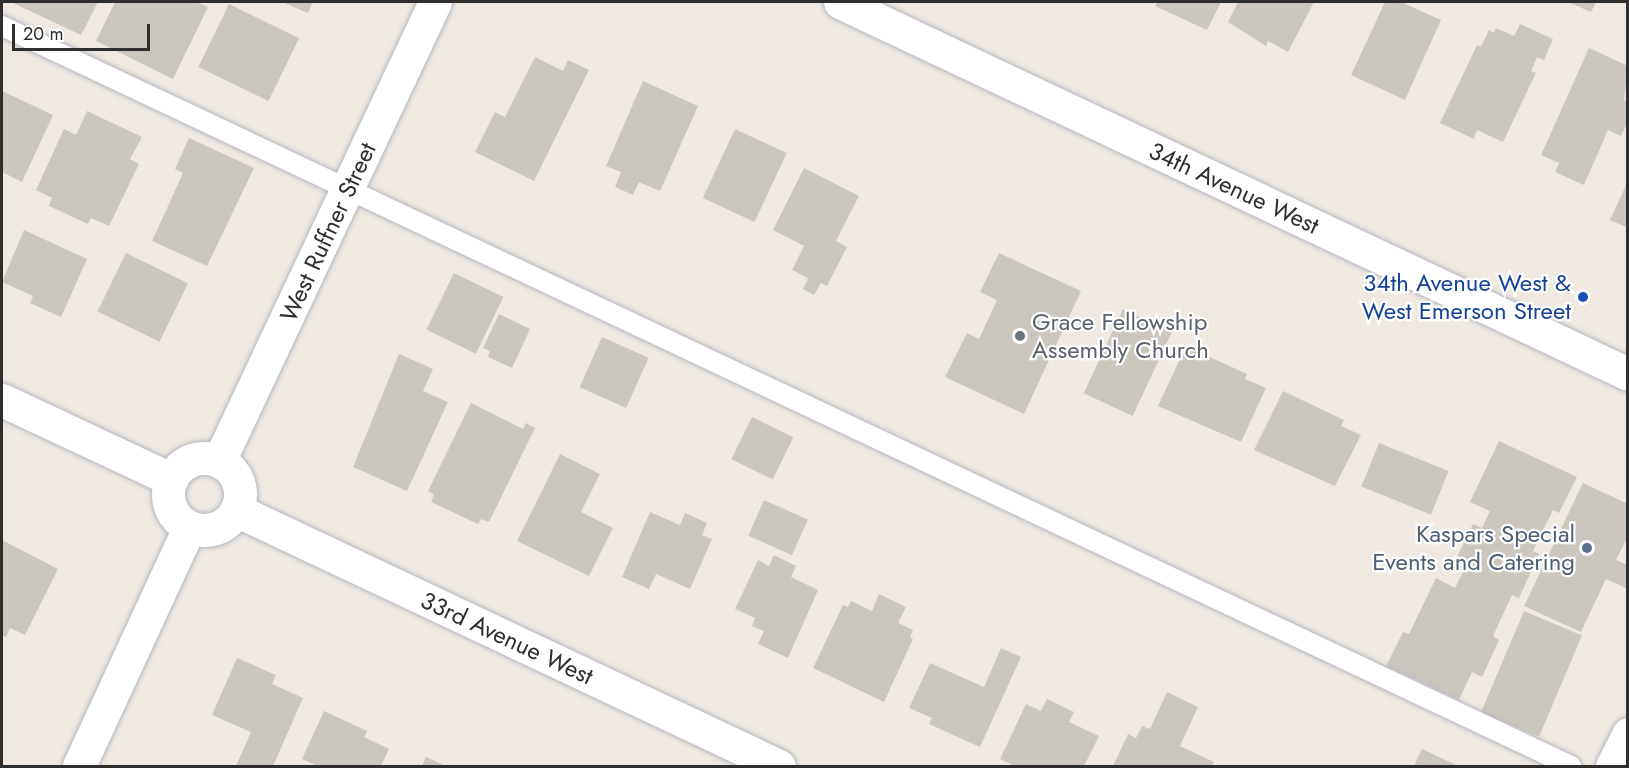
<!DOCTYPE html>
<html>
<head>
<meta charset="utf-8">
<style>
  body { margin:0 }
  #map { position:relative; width:1629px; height:768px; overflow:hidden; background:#efe9e1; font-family:Jost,sans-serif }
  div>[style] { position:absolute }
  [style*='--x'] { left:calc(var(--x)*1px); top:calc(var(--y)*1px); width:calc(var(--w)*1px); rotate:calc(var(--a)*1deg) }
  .building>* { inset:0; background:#cbc7bf; transform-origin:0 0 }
  .roads { filter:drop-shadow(0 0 2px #b4b7c1) drop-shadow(0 0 2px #b4b7c1) }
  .lane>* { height:20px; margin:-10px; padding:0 10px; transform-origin:10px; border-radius:10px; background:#fff }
  .street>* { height:33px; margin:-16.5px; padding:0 16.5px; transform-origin:16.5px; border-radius:16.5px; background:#fff }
  .street>.ring { margin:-16.5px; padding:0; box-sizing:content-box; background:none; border:33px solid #fff; border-radius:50% }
  .secondary>* { height:33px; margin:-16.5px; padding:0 16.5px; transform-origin:16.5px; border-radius:16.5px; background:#fff }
  .dots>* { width:16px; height:16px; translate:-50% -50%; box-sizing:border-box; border:3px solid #fff; border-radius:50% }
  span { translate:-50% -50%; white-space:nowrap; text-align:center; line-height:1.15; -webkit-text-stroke:4.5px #fff; paint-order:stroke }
  .street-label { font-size:24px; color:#2e2e2e }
  .transit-label { font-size:24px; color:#164399 }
  .right { translate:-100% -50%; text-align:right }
  .worship-label { font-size:24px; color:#5b616d }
  .left { translate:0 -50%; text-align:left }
  .service-label { font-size:24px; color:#4e5e75 }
  .frame { position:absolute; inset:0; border:3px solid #2e2e2e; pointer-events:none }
  .scale { position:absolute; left:12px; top:24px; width:138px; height:27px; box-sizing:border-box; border:3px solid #2e2e2e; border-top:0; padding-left:8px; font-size:18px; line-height:21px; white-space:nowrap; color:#2e2e2e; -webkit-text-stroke:4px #fff; paint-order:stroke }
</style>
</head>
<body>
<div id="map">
  <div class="building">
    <i style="clip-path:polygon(11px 2px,98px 2px,81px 35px)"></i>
    <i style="clip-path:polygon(115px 2px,197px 2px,208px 7px,173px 79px,96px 41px)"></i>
    <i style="clip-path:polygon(282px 2px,313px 2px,308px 13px)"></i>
    <i style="clip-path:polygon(1158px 2px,1221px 2px,1207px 30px,1155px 6px)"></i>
    <i style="clip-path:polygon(1238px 2px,1314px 2px,1288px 52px,1268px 41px,1266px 46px,1228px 22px)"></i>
    <i style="clip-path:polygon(1385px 2px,1401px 2px,1441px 20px,1405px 100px,1351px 75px)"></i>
    <i style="clip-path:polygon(1568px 2px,1596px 2px,1591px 12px)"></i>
    <i style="left:229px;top:4px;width:78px;height:70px;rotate:26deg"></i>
    <i style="clip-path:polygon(1520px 24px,1553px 39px,1544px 60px,1537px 57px,1531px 71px,1536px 73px,1503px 142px,1477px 130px,1474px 139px,1440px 123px,1477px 45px,1481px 47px,1489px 30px,1494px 33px,1496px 28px,1514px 36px)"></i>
    <i style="clip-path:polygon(1589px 48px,1628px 66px,1624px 100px,1628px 102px,1628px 121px,1621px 136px,1608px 130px,1584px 185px,1555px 172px,1559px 163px,1541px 155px)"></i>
    <i style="clip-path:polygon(535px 57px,563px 71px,568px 60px,589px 70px,534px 181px,475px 152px,495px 112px,505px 117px)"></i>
    <i style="clip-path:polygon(643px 81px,698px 106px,660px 191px,639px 182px,633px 195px,615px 187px,621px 172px,606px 166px)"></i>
    <i style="clip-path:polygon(2px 91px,53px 115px,22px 182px,2px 172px)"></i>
    <i style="clip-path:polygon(87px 111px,142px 137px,130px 159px,139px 164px,109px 226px,91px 218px,88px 224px,49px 206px,52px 198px,36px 190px,64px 129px,76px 135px)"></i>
    <i style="left:735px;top:129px;width:57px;height:76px;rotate:25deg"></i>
    <i style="clip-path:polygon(189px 138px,254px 168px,207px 266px,152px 241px,183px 173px,175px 169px)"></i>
    <i style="clip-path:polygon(804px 168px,859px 196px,836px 241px,847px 247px,827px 286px,821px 283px,814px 295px,803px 289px,808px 278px,792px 270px,804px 246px,773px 230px)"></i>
    <i style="clip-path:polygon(1628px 181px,1628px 228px,1610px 220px)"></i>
    <i style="clip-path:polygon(24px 230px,87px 259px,61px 317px,30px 303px,33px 296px,2px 282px)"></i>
    <i style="left:126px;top:253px;width:69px;height:65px;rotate:26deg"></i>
    <i style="clip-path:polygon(999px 253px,1081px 291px,1024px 414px,945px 377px,967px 333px,979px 339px,997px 300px,980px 292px)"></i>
    <i style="left:454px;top:273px;width:55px;height:63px;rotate:26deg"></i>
    <i style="left:1123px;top:309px;width:54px;height:93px;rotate:25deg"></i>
    <i style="clip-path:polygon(499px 314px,530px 329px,512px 368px,488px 357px,490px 351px,483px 348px)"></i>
    <i style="left:602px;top:337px;width:51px;height:55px;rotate:24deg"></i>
    <i style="clip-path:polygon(1186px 346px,1247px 374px,1245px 379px,1266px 388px,1241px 442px,1158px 406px)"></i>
    <i style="clip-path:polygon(399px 354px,433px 369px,423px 391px,448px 402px,407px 491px,353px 467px)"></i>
    <i style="clip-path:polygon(1283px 391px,1344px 420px,1341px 426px,1361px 435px,1335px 486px,1254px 450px)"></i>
    <i style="clip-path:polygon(471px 403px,523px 429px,526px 423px,535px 428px,489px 522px,481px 519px,478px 524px,431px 502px,434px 495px,428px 491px)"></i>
    <i style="left:752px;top:417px;width:46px;height:47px;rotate:26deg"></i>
    <i style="clip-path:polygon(1499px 441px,1577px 477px,1559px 513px,1553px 510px,1533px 551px,1539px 554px,1519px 598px,1512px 595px,1493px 636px,1499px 640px,1482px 677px,1472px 672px,1459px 700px,1386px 666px,1403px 632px,1409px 634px,1436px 578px,1455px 588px,1463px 572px,1452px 567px,1473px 524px,1482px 528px,1490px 511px,1470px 502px)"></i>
    <i style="left:1379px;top:443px;width:75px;height:47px;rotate:22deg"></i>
    <i style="clip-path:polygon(560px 454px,600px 474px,581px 512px,613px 528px,589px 576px,517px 541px)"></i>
    <i style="clip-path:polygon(1583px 483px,1628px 504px,1628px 536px,1616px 560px,1628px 565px,1628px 589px,1606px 579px,1581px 632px,1524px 606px)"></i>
    <i style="left:764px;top:500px;width:48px;height:39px;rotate:24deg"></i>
    <i style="clip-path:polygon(650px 512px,680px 525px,685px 513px,707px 523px,702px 535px,712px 539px,690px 589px,656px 574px,649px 589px,622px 577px)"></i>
    <i style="clip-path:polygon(2px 540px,58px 569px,25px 635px,10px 628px,6px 637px,2px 635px)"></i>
    <i style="clip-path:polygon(774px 555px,796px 566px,791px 577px,818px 590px,788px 658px,758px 644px,764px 631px,752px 626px,755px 618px,735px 609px,758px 560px,769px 566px)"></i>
    <i style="clip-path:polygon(879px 594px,906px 607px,898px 623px,913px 630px,910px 637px,913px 639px,884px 702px,813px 668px,843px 605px,848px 607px,851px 601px,872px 611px)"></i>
    <i style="left:1524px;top:611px;width:63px;height:110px;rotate:23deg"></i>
    <i style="clip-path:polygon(1001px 648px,1021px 657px,980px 747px,929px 724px,932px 718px,909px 708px,930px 663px,984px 687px)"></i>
    <i style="clip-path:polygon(237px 658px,276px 675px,272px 684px,303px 698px,273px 766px,236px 766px,251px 732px,212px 715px)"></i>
    <i style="clip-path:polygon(1167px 692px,1198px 707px,1180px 746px,1214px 762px,1212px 766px,1113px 766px,1128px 734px,1136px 738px,1142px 726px,1150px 729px)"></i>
    <i style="clip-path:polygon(1047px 699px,1074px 712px,1069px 722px,1099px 736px,1084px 766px,1015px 766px,1000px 759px,1026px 704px,1041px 711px)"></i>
    <i style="clip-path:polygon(324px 711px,367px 731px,364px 737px,389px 749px,381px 766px,318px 766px,302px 759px)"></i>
    <i style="clip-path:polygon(1422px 749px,1458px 766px,1414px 766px)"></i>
    <i style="clip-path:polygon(426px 757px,446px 766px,422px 766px)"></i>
  </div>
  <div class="roads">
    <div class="lane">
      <i style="--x:2;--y:26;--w:1735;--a:25.25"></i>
    </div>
    <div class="street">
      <i style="--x:2;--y:400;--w:187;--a:25.1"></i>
      <i class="ring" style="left:168px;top:458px;width:39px;height:39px"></i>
      <i style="--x:219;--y:461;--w:507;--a:-64.8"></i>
      <i style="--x:236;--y:510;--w:600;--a:25.24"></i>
      <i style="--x:79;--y:766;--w:262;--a:-65.2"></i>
    </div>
    <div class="secondary">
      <i style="--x:840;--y:2;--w:871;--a:25.27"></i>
      <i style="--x:1612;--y:766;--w:36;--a:-63"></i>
    </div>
  </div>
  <div class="dots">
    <i style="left:1583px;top:297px;background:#1a4fb4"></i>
    <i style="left:1020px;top:336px;background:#6b7280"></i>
    <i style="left:1587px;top:548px;background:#5c6f8a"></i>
  </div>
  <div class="street-label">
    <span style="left:1234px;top:188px;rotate:25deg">34th Avenue West</span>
    <span style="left:328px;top:232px;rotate:-65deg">West Ruffner Street</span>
    <span style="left:507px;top:638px;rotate:25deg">33rd Avenue West</span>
  </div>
  <div class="transit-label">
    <span class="right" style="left:1571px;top:297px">34th Avenue West &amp;<br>West Emerson Street</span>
  </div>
  <div class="worship-label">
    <span class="left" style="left:1032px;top:336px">Grace Fellowship<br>Assembly Church</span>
  </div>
  <div class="service-label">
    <span class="right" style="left:1575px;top:548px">Kaspars Special<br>Events and Catering</span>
  </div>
  <div class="frame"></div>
  <div class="scale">20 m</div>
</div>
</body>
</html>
